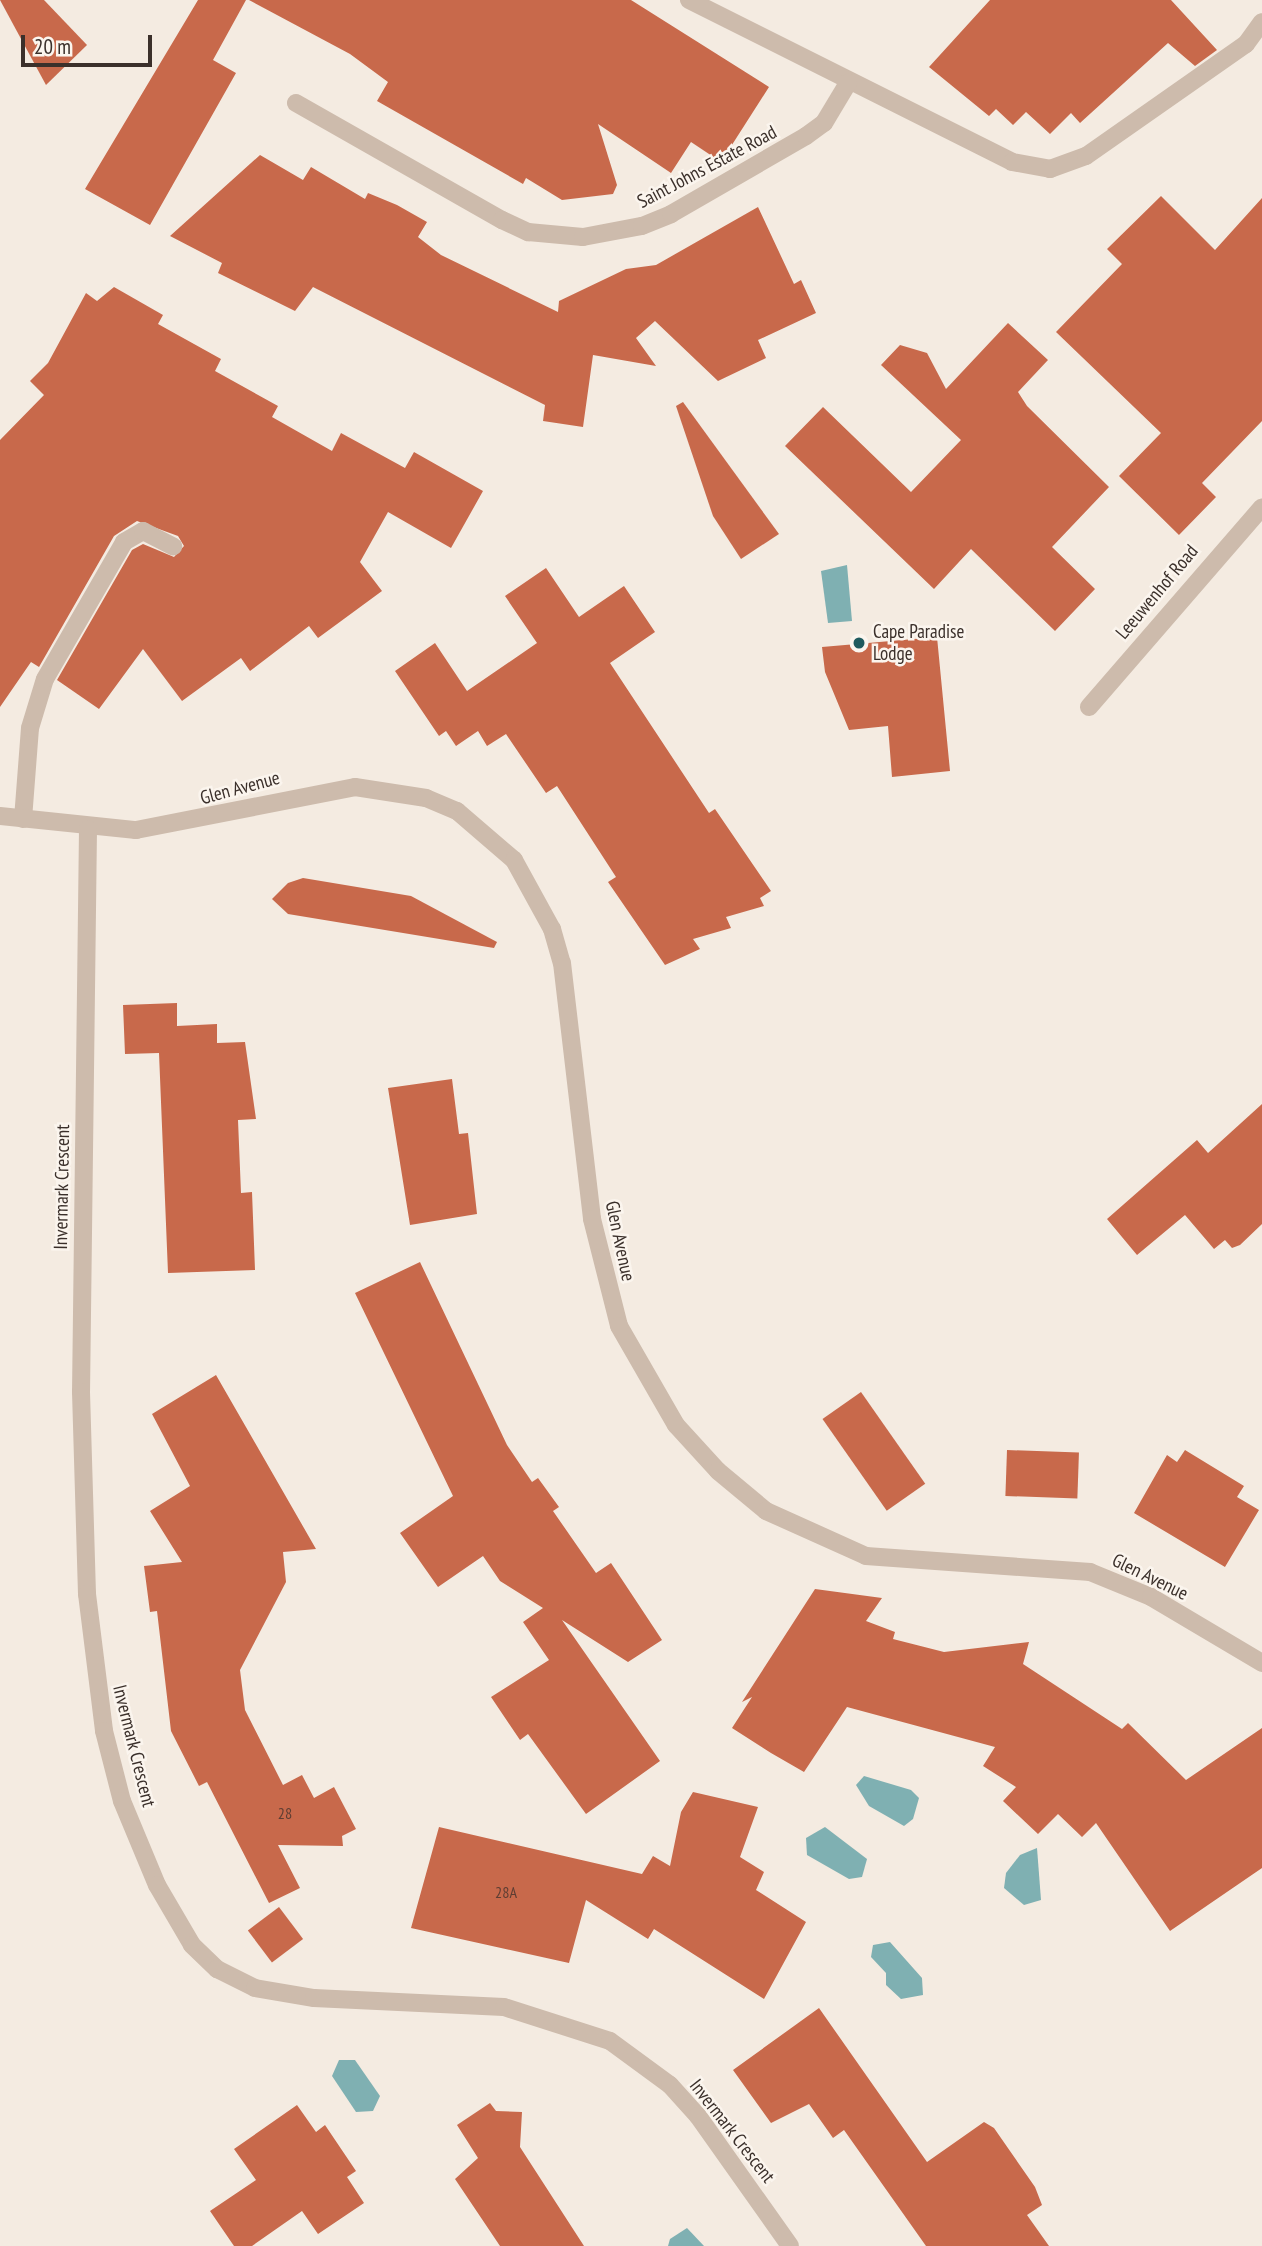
<!DOCTYPE html>
<html>
<head>
<meta charset="utf-8">
<style>
  body { margin:0 }
  #map { position:relative; width:1262px; height:2246px; overflow:hidden; background:#f4ebe1; font-family:"PT Sans Narrow",sans-serif }
  div>[style] { position:absolute }
  [style*='--x'] { left:calc(var(--x)*1px); top:calc(var(--y)*1px); width:calc(var(--w)*1px); rotate:calc(var(--a)*1deg) }
  .water>* { inset:0; background:#7fb0b2 }
  .building>* { inset:0; background:#c8694b; transform-origin:0 0 }
  .lane>* { height:18px; margin:-9px; padding:0 9px; transform-origin:9px; border-radius:9px; background:#cdbbac }
  .street>* { height:18px; margin:-9px; padding:0 9px; transform-origin:9px; border-radius:9px; background:#cdbbac }
  .dots>* { width:19px; height:19px; translate:-50% -50%; box-sizing:border-box; border:4px solid #fbf5ee; border-radius:50% }
  span { translate:-50% -50%; white-space:nowrap; text-align:center; line-height:1.15; -webkit-text-stroke:5px #fbf5ee; paint-order:stroke }
  .number-label { font-size:16px; color:#5e3e33 }
  .number-label span { -webkit-text-stroke-width:0 }
  .street-label { font-size:19px; color:#3b302b }
  .poi-label { font-size:19px; color:#3b302b }
  .left { translate:0 -50%; text-align:left }
  .scale { position:absolute; left:21px; top:35px; width:131px; height:32px; box-sizing:border-box; border:4px solid #3b302b; border-top:0; padding-left:9px; font-size:21px; line-height:24px; white-space:nowrap; color:#3b302b; -webkit-text-stroke:5px #fbf5ee; paint-order:stroke }
</style>
</head>
<body>
<div id="map">
  <div class="water">
    <i style="clip-path:polygon(847px 565px,852px 621px,828px 623px,821px 571px)"></i>
    <i style="clip-path:polygon(864px 1776px,911px 1790px,919px 1798px,913px 1819px,904px 1826px,869px 1806px,856px 1785px)"></i>
    <i style="clip-path:polygon(825px 1827px,867px 1859px,862px 1877px,849px 1879px,807px 1855px,806px 1838px)"></i>
    <i style="clip-path:polygon(1037px 1848px,1041px 1900px,1024px 1905px,1004px 1888px,1006px 1873px,1020px 1855px)"></i>
    <i style="clip-path:polygon(890px 1942px,922px 1978px,923px 1995px,901px 1999px,886px 1985px,886px 1973px,871px 1957px,873px 1945px)"></i>
    <i style="clip-path:polygon(339px 2060px,355px 2060px,380px 2096px,373px 2111px,356px 2112px,332px 2076px)"></i>
    <i style="clip-path:polygon(687px 2228px,704px 2246px,668px 2246px,670px 2239px)"></i>
  </div>
  <div class="building">
    <i style="clip-path:polygon(0 0,44px 0,87px 45px,46px 85px)"></i>
    <i style="clip-path:polygon(198px 0,246px 0,213px 60px,236px 73px,150px 225px,85px 189px)"></i>
    <i style="clip-path:polygon(249px 0,631px 0,769px 87px,721px 162px,691px 142px,671px 173px,598px 124px,617px 185px,613px 194px,562px 200px,526px 178px,523px 184px,377px 101px,388px 82px,350px 54px)"></i>
    <i style="clip-path:polygon(990px 0,1171px 0,1217px 50px,1195px 66px,1168px 43px,1080px 123px,1071px 113px,1050px 134px,1026px 112px,1013px 125px,996px 109px,989px 116px,929px 67px)"></i>
    <i style="clip-path:polygon(260px 155px,303px 180px,311px 167px,365px 199px,368px 193px,397px 205px,427px 222px,418px 237px,441px 255px,558px 312px,559px 301px,626px 269px,656px 265px,758px 207px,794px 284px,801px 280px,816px 313px,758px 340px,766px 358px,718px 381px,655px 321px,636px 338px,656px 366px,593px 355px,583px 427px,543px 421px,545px 405px,313px 287px,295px 311px,218px 273px,222px 263px,170px 236px)"></i>
    <i style="clip-path:polygon(1161px 196px,1215px 250px,1262px 198px,1262px 421px,1202px 483px,1216px 497px,1179px 535px,1119px 476px,1161px 433px,1056px 332px,1122px 264px,1107px 249px)"></i>
    <i style="clip-path:polygon(114px 287px,163px 315px,158px 324px,221px 359px,215px 371px,278px 406px,272px 417px,332px 451px,341px 433px,405px 468px,414px 452px,483px 491px,451px 548px,388px 512px,360px 562px,382px 591px,318px 638px,309px 626px,250px 671px,241px 658px,182px 701px,143px 649px,99px 709px,57px 680px,132px 550px,143px 544px,174px 557px,184px 546px,178px 536px,137px 521px,114px 536px,39px 667px,31px 662px,0 707px,0 440px,44px 395px,30px 381px,48px 363px,86px 293px,97px 301px)"></i>
    <i style="clip-path:polygon(1008px 323px,1048px 360px,1018px 392px,1027px 406px,1109px 487px,1052px 547px,1095px 589px,1055px 631px,971px 549px,934px 589px,785px 446px,823px 407px,911px 492px,961px 440px,881px 365px,900px 345px,927px 353px,946px 389px)"></i>
    <i style="clip-path:polygon(683px 402px,779px 534px,741px 559px,713px 516px,676px 406px)"></i>
    <i style="clip-path:polygon(546px 568px,579px 617px,624px 586px,655px 632px,610px 663px,709px 813px,715px 809px,771px 891px,760px 898px,764px 906px,726px 917px,731px 928px,693px 939px,700px 949px,665px 965px,608px 882px,616px 877px,557px 786px,546px 793px,506px 734px,487px 746px,478px 731px,456px 746px,446px 731px,439px 736px,395px 671px,435px 643px,467px 691px,537px 643px,505px 596px)"></i>
    <i style="clip-path:polygon(937px 637px,950px 771px,892px 777px,888px 726px,849px 730px,825px 672px,822px 647px)"></i>
    <i style="clip-path:polygon(303px 878px,411px 896px,497px 942px,494px 948px,288px 914px,272px 899px,288px 883px)"></i>
    <i style="clip-path:polygon(177px 1003px,177px 1026px,217px 1024px,217px 1043px,245px 1042px,256px 1119px,238px 1120px,241px 1193px,252px 1192px,255px 1270px,168px 1273px,159px 1053px,125px 1054px,123px 1005px)"></i>
    <i style="clip-path:polygon(452px 1079px,459px 1134px,468px 1133px,477px 1214px,410px 1225px,388px 1088px)"></i>
    <i style="clip-path:polygon(1262px 1104px,1262px 1224px,1240px 1245px,1232px 1248px,1225px 1240px,1214px 1249px,1185px 1215px,1137px 1255px,1107px 1219px,1197px 1140px,1208px 1153px)"></i>
    <i style="clip-path:polygon(420px 1262px,507px 1445px,532px 1482px,538px 1478px,559px 1507px,553px 1511px,596px 1573px,611px 1563px,662px 1640px,628px 1662px,562px 1620px,660px 1761px,586px 1814px,528px 1734px,520px 1740px,491px 1697px,549px 1660px,523px 1622px,543px 1608px,500px 1581px,483px 1556px,438px 1587px,400px 1533px,453px 1496px,355px 1293px)"></i>
    <i style="clip-path:polygon(216px 1375px,316px 1549px,283px 1552px,286px 1582px,240px 1670px,245px 1710px,283px 1785px,302px 1775px,314px 1798px,334px 1787px,356px 1829px,342px 1836px,343px 1846px,278px 1845px,300px 1888px,269px 1903px,207px 1782px,199px 1786px,171px 1731px,157px 1611px,150px 1612px,144px 1566px,182px 1562px,150px 1511px,190px 1486px,152px 1414px)"></i>
    <i style="left:861px;top:1392px;width:112px;height:47px;rotate:55deg"></i>
    <i style="left:1007px;top:1450px;width:72px;height:46px;rotate:2deg"></i>
    <i style="clip-path:polygon(1185px 1450px,1244px 1486px,1237px 1497px,1259px 1510px,1225px 1567px,1134px 1513px,1167px 1455px,1177px 1462px)"></i>
    <i style="clip-path:polygon(815px 1589px,882px 1598px,866px 1621px,895px 1632px,893px 1639px,944px 1652px,1029px 1642px,1023px 1664px,1122px 1729px,1128px 1723px,1186px 1780px,1262px 1728px,1262px 1868px,1170px 1931px,1096px 1823px,1082px 1837px,1058px 1814px,1038px 1834px,1003px 1801px,1016px 1787px,983px 1766px,995px 1747px,847px 1707px,804px 1772px,771px 1753px,732px 1728px,752px 1697px,742px 1702px)"></i>
    <i style="clip-path:polygon(693px 1792px,758px 1807px,740px 1857px,764px 1872px,756px 1890px,806px 1922px,764px 1999px,654px 1929px,648px 1939px,586px 1900px,569px 1963px,411px 1928px,439px 1827px,642px 1874px,653px 1856px,670px 1866px,681px 1812px)"></i>
    <i style="left:279px;top:1907px;width:40px;height:39px;rotate:53deg"></i>
    <i style="clip-path:polygon(819px 2008px,927px 2162px,984px 2122px,994px 2128px,1035px 2187px,1042px 2205px,1027px 2215px,1049px 2246px,926px 2246px,844px 2130px,833px 2138px,809px 2104px,771px 2123px,733px 2070px)"></i>
    <i style="clip-path:polygon(490px 2103px,496px 2111px,522px 2112px,520px 2147px,584px 2246px,500px 2246px,455px 2179px,478px 2158px,457px 2125px)"></i>
    <i style="clip-path:polygon(297px 2105px,316px 2132px,325px 2125px,356px 2171px,347px 2177px,364px 2203px,318px 2234px,302px 2211px,252px 2246px,234px 2246px,210px 2211px,256px 2180px,234px 2149px)"></i>
  </div>
  <div class="lane">
    <i style="--x:689;--y:0;--w:361;--a:26.6"></i>
    <i style="--x:1012;--y:162;--w:39;--a:10"></i>
    <i style="--x:1050;--y:169;--w:38;--a:-20"></i>
    <i style="--x:1086;--y:156;--w:195;--a:-35"></i>
    <i style="--x:1246;--y:44;--w:27;--a:-54"></i>
    <i style="--x:296;--y:103;--w:237;--a:29.6"></i>
    <i style="--x:502;--y:220;--w:29;--a:25"></i>
    <i style="--x:528;--y:232;--w:55;--a:5.2"></i>
    <i style="--x:583;--y:237;--w:60;--a:-10.6"></i>
    <i style="--x:642;--y:226;--w:31;--a:-22"></i>
    <i style="--x:671;--y:214;--w:156;--a:-30"></i>
    <i style="--x:806;--y:136;--w:22;--a:-36"></i>
    <i style="--x:824;--y:123;--w:47;--a:-59"></i>
    <i style="--x:23;--y:819;--w:91;--a:-85.6"></i>
    <i style="--x:30;--y:728;--w:51;--a:-73"></i>
    <i style="--x:45;--y:679;--w:158;--a:-60"></i>
    <i style="--x:124;--y:542;--w:22;--a:-30"></i>
    <i style="--x:143;--y:531;--w:34;--a:27"></i>
  </div>
  <div class="street">
    <i style="--x:1089;--y:707;--w:264;--a:-49.1"></i>
    <i style="--x:0;--y:816;--w:137;--a:5.9"></i>
    <i style="--x:136;--y:830;--w:223;--a:-11.1"></i>
    <i style="--x:355;--y:787;--w:72;--a:8.8"></i>
    <i style="--x:426;--y:798;--w:34;--a:23"></i>
    <i style="--x:457;--y:811;--w:75;--a:40.7"></i>
    <i style="--x:514;--y:860;--w:79;--a:61.2"></i>
    <i style="--x:552;--y:929;--w:35;--a:74"></i>
    <i style="--x:562;--y:963;--w:258;--a:83.3"></i>
    <i style="--x:592;--y:1219;--w:110;--a:75.8"></i>
    <i style="--x:619;--y:1326;--w:114;--a:60.1"></i>
    <i style="--x:676;--y:1425;--w:62;--a:47.6"></i>
    <i style="--x:718;--y:1471;--w:62;--a:39.8"></i>
    <i style="--x:766;--y:1511;--w:110;--a:24.2"></i>
    <i style="--x:866;--y:1556;--w:225;--a:4.1"></i>
    <i style="--x:1090;--y:1572;--w:66;--a:22.3"></i>
    <i style="--x:1151;--y:1597;--w:129;--a:30.7"></i>
    <i style="--x:88;--y:829;--w:563;--a:90.71"></i>
    <i style="--x:81;--y:1392;--w:202;--a:88.3"></i>
    <i style="--x:87;--y:1594;--w:138;--a:82.9"></i>
    <i style="--x:104;--y:1731;--w:72;--a:75.6"></i>
    <i style="--x:122;--y:1801;--w:91;--a:67.4"></i>
    <i style="--x:157;--y:1885;--w:69;--a:59.7"></i>
    <i style="--x:192;--y:1945;--w:35;--a:44"></i>
    <i style="--x:217;--y:1969;--w:42;--a:26.6"></i>
    <i style="--x:255;--y:1988;--w:60;--a:9.6"></i>
    <i style="--x:314;--y:1998;--w:190;--a:2.7"></i>
    <i style="--x:504;--y:2007;--w:111;--a:17.8"></i>
    <i style="--x:610;--y:2041;--w:74;--a:36.3"></i>
    <i style="--x:670;--y:2085;--w:42;--a:47.9"></i>
    <i style="--x:698;--y:2116;--w:159;--a:54.7"></i>
  </div>
  <div class="dots">
    <i style="left:859px;top:643px;background:#1f5a5e"></i>
  </div>
  <div class="number-label">
    <span style="left:285px;top:1813px">28</span>
    <span style="left:506px;top:1892px">28A</span>
  </div>
  <div class="street-label">
    <span style="left:707px;top:167px;rotate:-28deg">Saint Johns Estate Road</span>
    <span style="left:1157px;top:592px;rotate:-50deg">Leeuwenhof Road</span>
    <span style="left:240px;top:788px;rotate:-15deg">Glen Avenue</span>
    <span style="left:62px;top:1187px;rotate:-89deg">Invermark Crescent</span>
    <span style="left:620px;top:1241px;rotate:78deg">Glen Avenue</span>
    <span style="left:1150px;top:1577px;rotate:26deg">Glen Avenue</span>
    <span style="left:134px;top:1746px;rotate:76deg">Invermark Crescent</span>
    <span style="left:732px;top:2131px;rotate:52deg">Invermark Crescent</span>
  </div>
  <div class="poi-label">
    <span class="left" style="left:873px;top:643px">Cape Paradise<br>Lodge</span>
  </div>
  <div class="scale">20 m</div>
</div>
</body>
</html>
